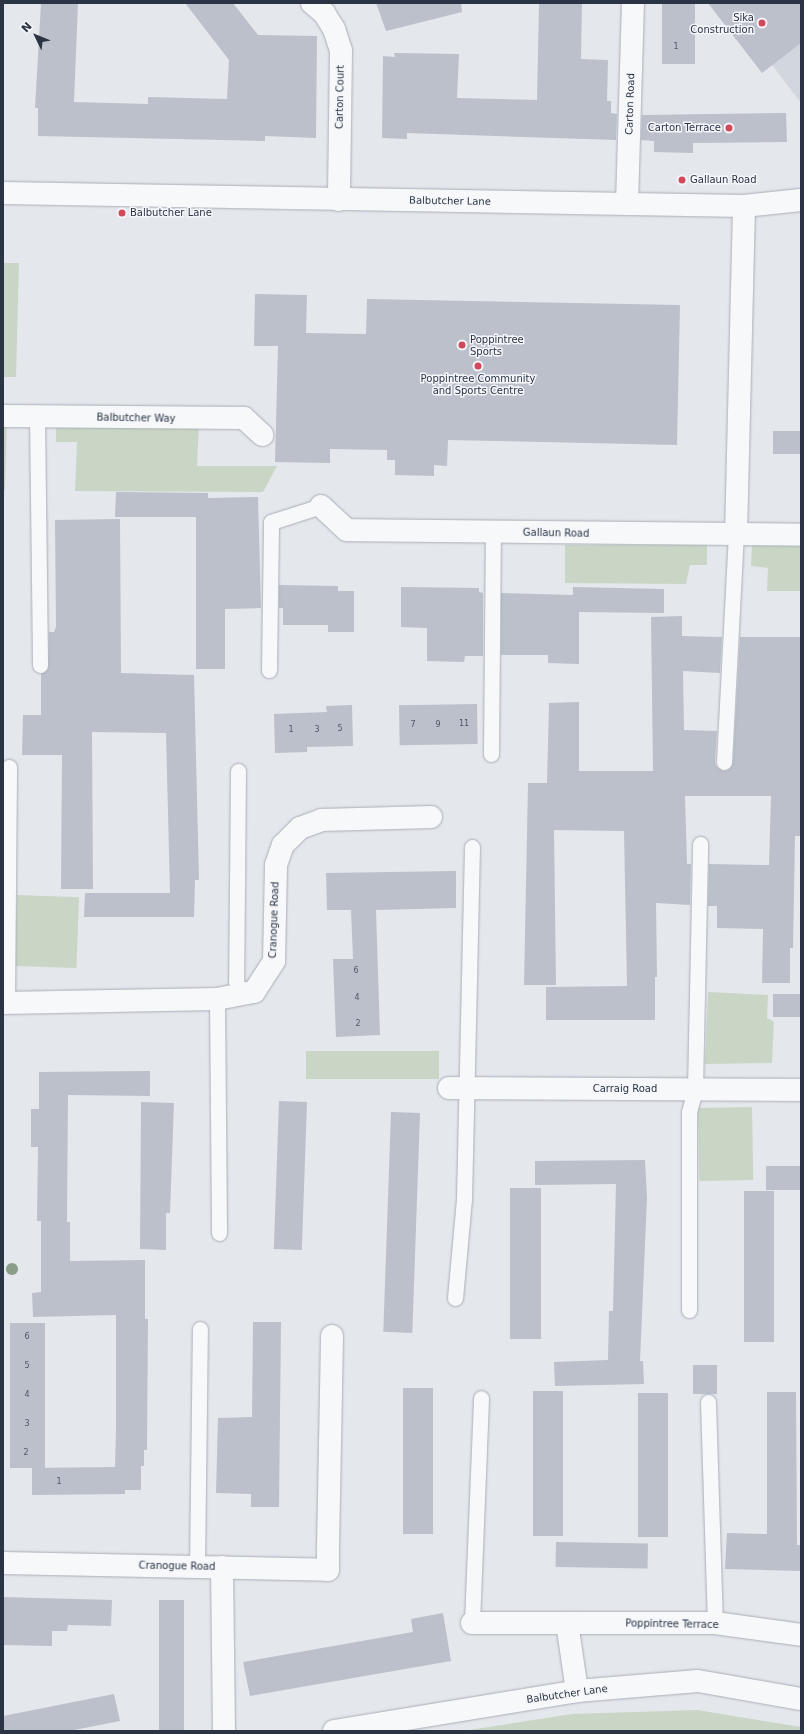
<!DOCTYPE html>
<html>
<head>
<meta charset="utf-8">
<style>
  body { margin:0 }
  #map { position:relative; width:804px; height:1734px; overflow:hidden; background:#e4e7ec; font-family:"DejaVu Sans",sans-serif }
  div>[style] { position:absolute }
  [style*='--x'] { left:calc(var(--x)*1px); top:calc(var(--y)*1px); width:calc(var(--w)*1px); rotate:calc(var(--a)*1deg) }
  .built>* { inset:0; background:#d2d6de }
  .green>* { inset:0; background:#c9d6c5; transform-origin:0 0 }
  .building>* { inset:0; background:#bbc0ca; transform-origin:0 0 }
  .roads { filter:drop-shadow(0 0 1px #a9aeb7) drop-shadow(0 0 1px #a9aeb7) }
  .service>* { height:15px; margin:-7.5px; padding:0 7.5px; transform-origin:7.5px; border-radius:7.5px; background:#f7f8fa }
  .pedestrian>* { height:22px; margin:-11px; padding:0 11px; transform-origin:11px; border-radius:11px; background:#f7f8fa }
  .minor>* { height:22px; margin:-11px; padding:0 11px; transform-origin:11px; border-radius:11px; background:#f7f8fa }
  .tertiary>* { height:22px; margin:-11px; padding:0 11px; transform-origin:11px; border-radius:11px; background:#f7f8fa }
  .trees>* { width:12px; height:12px; margin:-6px; border-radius:50%; background:#899d89 }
  .dots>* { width:11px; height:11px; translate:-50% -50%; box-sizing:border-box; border:2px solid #f4f6f9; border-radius:50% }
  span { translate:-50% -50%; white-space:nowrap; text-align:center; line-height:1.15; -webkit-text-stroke:3px #f4f6f9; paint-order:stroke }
  .number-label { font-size:8px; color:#4f5766 }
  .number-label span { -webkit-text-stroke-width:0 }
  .poi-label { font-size:10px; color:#2b3445 }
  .right { translate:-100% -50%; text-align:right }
  .left { translate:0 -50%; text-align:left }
  .street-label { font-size:10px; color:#2b3445 }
  .frame { position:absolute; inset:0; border:4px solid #2b3445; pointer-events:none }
  .north { position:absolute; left:16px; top:16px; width:40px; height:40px; -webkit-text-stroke:3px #f4f6f9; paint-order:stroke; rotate:313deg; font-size:11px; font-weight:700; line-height:16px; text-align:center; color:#2b3445 }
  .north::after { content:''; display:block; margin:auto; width:14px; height:18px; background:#2b3445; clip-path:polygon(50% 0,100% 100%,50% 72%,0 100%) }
</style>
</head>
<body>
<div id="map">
  <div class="built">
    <i style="clip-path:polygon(725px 3px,801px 3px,801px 103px)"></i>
  </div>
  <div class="green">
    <i style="clip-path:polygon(3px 263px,19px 263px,16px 377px,3px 377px)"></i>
    <i style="clip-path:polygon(3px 417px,7px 417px,5px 490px,3px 490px)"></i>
    <i style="clip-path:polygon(56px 423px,199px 425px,197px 466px,277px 466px,263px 492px,75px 491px,77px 442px,56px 442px)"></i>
    <i style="clip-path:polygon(752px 544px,801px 544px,801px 591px,767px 591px,768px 568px,751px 566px)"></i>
    <i style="clip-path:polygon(565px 545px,707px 545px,707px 565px,690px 565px,686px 584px,565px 583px)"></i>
    <i style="left:17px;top:895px;width:62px;height:71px;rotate:2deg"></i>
    <i style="clip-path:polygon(708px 992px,768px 995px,767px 1018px,774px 1022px,772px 1063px,705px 1064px)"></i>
    <i style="left:306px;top:1051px;width:133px;height:28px"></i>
    <i style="left:752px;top:1107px;width:73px;height:54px;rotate:89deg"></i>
    <i style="clip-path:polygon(697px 1710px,801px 1727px,801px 1731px,463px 1731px,572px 1714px)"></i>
  </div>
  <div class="building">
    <i style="clip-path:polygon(41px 3px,78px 3px,74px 102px,148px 104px,148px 97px,227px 99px,229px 60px,185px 3px,233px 3px,258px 35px,317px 36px,316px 138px,265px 136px,265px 141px,38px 136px,38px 108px,35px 108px)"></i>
    <i style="clip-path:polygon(376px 3px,461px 3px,462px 12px,386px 31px)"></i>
    <i style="clip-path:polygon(539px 3px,582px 3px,581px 59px,608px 60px,607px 101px,611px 101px,611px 113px,617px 114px,616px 140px,407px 133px,407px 139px,382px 138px,383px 56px,395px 57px,394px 53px,459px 54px,457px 98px,537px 100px)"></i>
    <i style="left:662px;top:3px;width:33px;height:61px"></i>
    <i style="clip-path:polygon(708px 3px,801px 3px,801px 43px,762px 73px)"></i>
    <i style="clip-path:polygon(786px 113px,787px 142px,693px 143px,693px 153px,654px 152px,654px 141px,641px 140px,642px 115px)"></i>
    <i style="clip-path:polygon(255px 294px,307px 295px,306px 333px,366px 334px,367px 299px,680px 305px,677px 445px,448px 440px,447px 466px,434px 465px,434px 476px,395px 475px,395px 460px,387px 460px,387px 450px,330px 449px,330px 463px,275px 462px,278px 346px,254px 346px)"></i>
    <i style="left:773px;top:431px;width:28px;height:23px"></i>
    <i style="clip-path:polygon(116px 492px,208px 493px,208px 498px,258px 497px,261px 608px,225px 609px,225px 669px,196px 669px,196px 517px,115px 517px)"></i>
    <i style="clip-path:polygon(120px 519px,121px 673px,194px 675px,199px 880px,195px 880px,194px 917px,84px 917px,85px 893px,170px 893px,166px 733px,92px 732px,93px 889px,61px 889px,62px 755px,22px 755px,23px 715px,41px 715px,41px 674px,48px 669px,49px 632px,54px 632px,56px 627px,55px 520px)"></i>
    <i style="clip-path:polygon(279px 585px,338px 586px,338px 591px,354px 591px,354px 632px,328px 632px,328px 625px,283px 625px,283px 608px,279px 608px)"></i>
    <i style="clip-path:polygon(401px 587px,479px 588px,479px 592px,483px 593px,483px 656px,465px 656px,464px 662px,427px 661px,427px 628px,401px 627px)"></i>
    <i style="clip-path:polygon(573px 587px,664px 589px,664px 613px,579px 612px,579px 664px,548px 663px,548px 655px,501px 655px,501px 593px,573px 595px)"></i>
    <i style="clip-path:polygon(682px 616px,682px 636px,722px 637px,720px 673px,683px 671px,684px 730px,717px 731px,715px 762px,716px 766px,723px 771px,728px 770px,733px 762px,740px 637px,801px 637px,801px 836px,795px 836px,793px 948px,790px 948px,790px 983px,762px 983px,763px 929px,717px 928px,717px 906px,708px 906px,709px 864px,769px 865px,771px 796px,685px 796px,687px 864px,691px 864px,690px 905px,656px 903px,657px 977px,655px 977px,655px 1020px,546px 1020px,546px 987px,627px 986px,624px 831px,554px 830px,556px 985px,524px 985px,528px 783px,547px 783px,549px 703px,579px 702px,579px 771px,653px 771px,651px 617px)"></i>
    <i style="left:477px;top:704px;width:40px;height:78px;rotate:89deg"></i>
    <i style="clip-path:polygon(352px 705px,353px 746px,307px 747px,307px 752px,275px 753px,274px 714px,327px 712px,326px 706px)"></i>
    <i style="clip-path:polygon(456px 871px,456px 908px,376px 910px,380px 1035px,336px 1037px,333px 959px,353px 959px,351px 910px,327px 910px,326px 873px)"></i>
    <i style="left:773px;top:994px;width:28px;height:23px"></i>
    <i style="clip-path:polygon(150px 1071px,150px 1096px,68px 1095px,67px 1222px,70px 1222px,70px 1261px,145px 1260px,145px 1319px,148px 1319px,147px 1450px,144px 1450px,144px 1466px,141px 1466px,141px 1490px,125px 1490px,125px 1494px,32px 1495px,32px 1468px,115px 1467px,116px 1429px,116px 1315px,33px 1317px,32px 1293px,41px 1292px,41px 1221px,37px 1221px,38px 1147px,31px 1147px,31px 1109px,39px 1109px,39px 1072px)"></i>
    <i style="left:279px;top:1101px;width:28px;height:148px;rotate:2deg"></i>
    <i style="clip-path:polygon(141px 1102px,174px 1103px,170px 1213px,166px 1213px,166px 1250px,140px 1249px)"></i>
    <i style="left:391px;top:1112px;width:29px;height:220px;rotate:2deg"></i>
    <i style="clip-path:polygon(645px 1160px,647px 1198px,640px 1361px,643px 1361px,644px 1384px,555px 1386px,554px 1362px,608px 1360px,609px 1311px,613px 1311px,616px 1184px,535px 1185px,535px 1161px)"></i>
    <i style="left:766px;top:1166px;width:35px;height:24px"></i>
    <i style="left:510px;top:1188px;width:31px;height:151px"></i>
    <i style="left:744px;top:1191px;width:30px;height:151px"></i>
    <i style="clip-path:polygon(253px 1322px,281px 1322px,279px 1507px,251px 1507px,251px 1494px,216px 1493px,218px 1418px,252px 1417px)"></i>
    <i style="left:10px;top:1323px;width:35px;height:145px"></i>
    <i style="left:693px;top:1365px;width:24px;height:29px"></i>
    <i style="left:403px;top:1388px;width:30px;height:146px"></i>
    <i style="left:533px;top:1391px;width:30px;height:145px"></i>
    <i style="clip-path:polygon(767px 1392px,796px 1392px,797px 1545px,801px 1545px,801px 1571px,725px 1569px,727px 1533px,767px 1534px)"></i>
    <i style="left:638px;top:1393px;width:30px;height:144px"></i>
    <i style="left:556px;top:1542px;width:92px;height:25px;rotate:1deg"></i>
    <i style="clip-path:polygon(3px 1597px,112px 1600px,111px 1626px,68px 1625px,67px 1631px,52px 1631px,52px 1646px,3px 1645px)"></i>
    <i style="left:159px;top:1600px;width:25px;height:131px"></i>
    <i style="clip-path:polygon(443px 1613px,451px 1661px,250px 1696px,243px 1662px,413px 1632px,411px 1619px)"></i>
    <i style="clip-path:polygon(114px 1694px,120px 1721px,69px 1731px,3px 1731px,3px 1716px)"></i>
  </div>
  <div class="roads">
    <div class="service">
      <i style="--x:37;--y:416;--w:249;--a:89.3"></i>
      <i style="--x:269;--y:670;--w:148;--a:-89.2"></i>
      <i style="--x:271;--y:522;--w:52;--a:-17.7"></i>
      <i style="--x:491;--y:754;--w:222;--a:-89.5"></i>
      <i style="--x:724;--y:762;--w:227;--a:-87"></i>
      <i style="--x:238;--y:771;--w:210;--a:90.5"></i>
      <i style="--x:236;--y:981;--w:12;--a:70"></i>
      <i style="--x:217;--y:999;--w:234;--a:89.5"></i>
      <i style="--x:7;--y:1003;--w:236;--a:-89.5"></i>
      <i style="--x:455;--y:1298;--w:99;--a:-84.8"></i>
      <i style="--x:464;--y:1199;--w:352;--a:-88.7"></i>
      <i style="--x:689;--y:1310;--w:198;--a:-90"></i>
      <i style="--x:689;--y:1112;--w:24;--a:-75"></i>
      <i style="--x:695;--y:1089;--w:245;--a:-88.8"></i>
      <i style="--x:708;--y:1402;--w:221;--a:88.2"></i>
      <i style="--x:197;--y:1567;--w:238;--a:-89.3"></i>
      <i style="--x:472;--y:1623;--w:225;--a:-87.7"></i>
    </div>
    <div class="pedestrian">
      <i style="--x:328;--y:1547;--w:211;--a:-88.9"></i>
    </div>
    <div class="minor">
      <i style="--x:312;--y:3;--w:16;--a:40"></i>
      <i style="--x:324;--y:13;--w:19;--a:58"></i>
      <i style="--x:334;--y:29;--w:23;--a:72"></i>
      <i style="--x:341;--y:51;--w:149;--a:90.8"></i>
      <i style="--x:627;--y:204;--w:201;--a:-88.3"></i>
      <i style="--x:3;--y:416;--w:241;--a:0.5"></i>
      <i style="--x:244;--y:418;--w:25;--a:43"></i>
      <i style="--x:321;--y:506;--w:35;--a:43"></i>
      <i style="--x:347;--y:530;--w:454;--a:0.6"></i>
      <i style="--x:736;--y:535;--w:329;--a:-88.6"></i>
      <i style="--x:3;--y:1003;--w:214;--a:-1.1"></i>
      <i style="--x:217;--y:999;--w:38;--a:-11"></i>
      <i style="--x:254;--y:992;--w:37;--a:-57"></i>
      <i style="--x:274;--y:961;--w:96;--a:-88.8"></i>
      <i style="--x:276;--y:865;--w:21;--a:-71"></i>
      <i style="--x:283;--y:845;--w:24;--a:-45"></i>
      <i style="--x:300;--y:828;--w:23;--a:-20"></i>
      <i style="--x:322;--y:820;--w:109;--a:-1.6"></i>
      <i style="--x:449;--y:1088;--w:352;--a:0.3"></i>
      <i style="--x:3;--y:1563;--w:325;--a:1.2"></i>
      <i style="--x:328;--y:1570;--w:23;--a:-90"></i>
      <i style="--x:222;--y:1567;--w:164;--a:89.3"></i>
      <i style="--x:472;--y:1623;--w:243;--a:0"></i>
      <i style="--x:715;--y:1623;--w:87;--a:7.9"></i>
      <i style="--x:567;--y:1623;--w:69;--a:81.6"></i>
    </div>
    <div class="tertiary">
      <i style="--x:3;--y:193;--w:741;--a:1.01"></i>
      <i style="--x:744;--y:206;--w:57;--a:-6"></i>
      <i style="--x:334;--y:1731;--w:246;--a:-9.3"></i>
      <i style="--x:577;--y:1691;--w:121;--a:-4.7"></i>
      <i style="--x:698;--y:1681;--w:105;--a:9.9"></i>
    </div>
  </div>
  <div class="trees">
    <i style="left:12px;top:1269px"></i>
  </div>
  <div class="dots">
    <i style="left:762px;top:23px;background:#d1495b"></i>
    <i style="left:729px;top:128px;background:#d1495b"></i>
    <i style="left:682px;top:180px;background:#d1495b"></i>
    <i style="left:122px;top:213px;background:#d1495b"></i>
    <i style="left:462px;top:345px;background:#d1495b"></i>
    <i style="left:478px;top:366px;background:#d1495b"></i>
  </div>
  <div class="number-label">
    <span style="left:676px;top:47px">1</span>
    <span style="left:464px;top:724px">11</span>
    <span style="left:413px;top:725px">7</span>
    <span style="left:438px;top:725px">9</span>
    <span style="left:340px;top:729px">5</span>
    <span style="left:291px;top:730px">1</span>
    <span style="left:317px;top:730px">3</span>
    <span style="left:356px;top:971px">6</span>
    <span style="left:357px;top:998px">4</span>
    <span style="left:358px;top:1024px">2</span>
    <span style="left:27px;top:1337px">6</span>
    <span style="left:27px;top:1366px">5</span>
    <span style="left:27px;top:1395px">4</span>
    <span style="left:27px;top:1424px">3</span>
    <span style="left:26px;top:1453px">2</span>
    <span style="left:59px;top:1482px">1</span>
  </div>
  <div class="poi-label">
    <span class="right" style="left:754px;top:23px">Sika<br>Construction</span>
    <span class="right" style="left:721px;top:128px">Carton Terrace</span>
    <span class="left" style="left:690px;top:180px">Gallaun Road</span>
    <span class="left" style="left:130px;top:213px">Balbutcher Lane</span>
    <span class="left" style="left:470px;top:345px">Poppintree<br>Sports</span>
    <span style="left:478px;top:384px">Poppintree Community<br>and Sports Centre</span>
  </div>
  <div class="street-label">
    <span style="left:340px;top:97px;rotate:-89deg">Carton Court</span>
    <span style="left:630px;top:104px;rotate:-88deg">Carton Road</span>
    <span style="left:450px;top:201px;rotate:1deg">Balbutcher Lane</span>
    <span style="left:136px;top:418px;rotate:1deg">Balbutcher Way</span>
    <span style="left:556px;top:533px;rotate:1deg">Gallaun Road</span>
    <span style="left:274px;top:920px;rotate:-88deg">Cranogue Road</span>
    <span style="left:625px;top:1089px">Carraig Road</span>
    <span style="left:177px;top:1566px;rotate:1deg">Cranogue Road</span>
    <span style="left:672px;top:1624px;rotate:1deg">Poppintree Terrace</span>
    <span style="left:567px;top:1694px;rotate:-8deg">Balbutcher Lane</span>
  </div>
  <div class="frame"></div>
  <div class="north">N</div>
</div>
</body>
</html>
